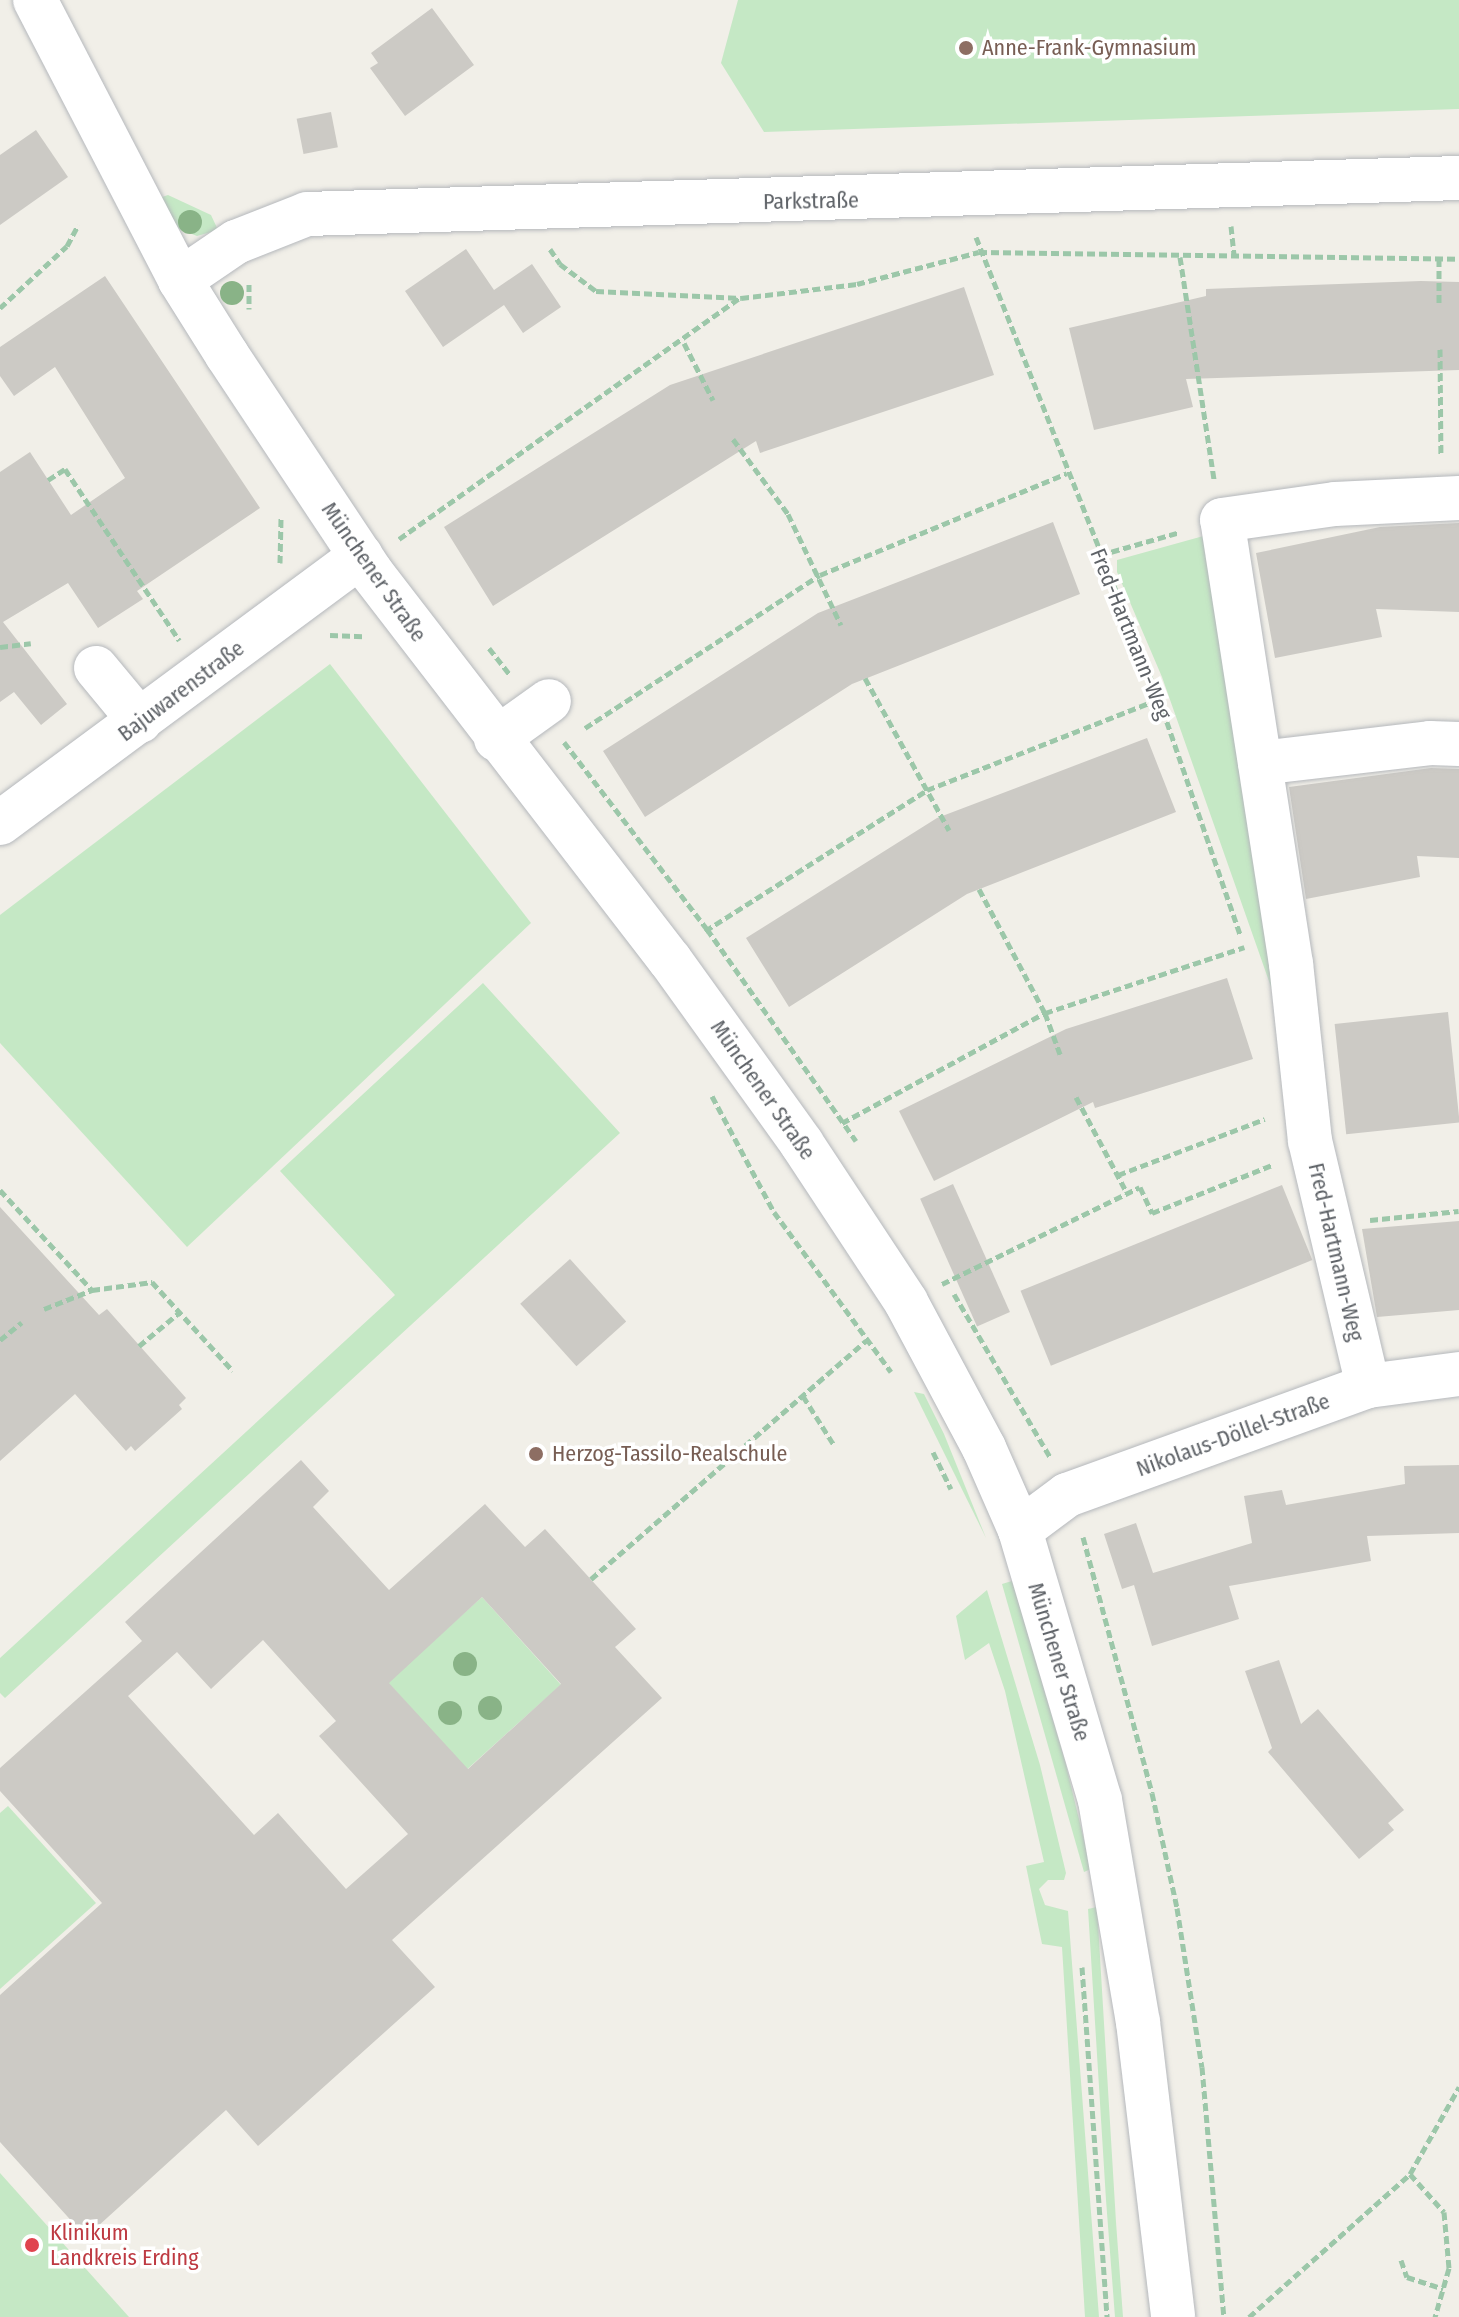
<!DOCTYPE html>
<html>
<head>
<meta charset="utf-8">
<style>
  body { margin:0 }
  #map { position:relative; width:1459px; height:2317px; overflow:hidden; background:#f1efe8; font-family:"Fira Sans Condensed",sans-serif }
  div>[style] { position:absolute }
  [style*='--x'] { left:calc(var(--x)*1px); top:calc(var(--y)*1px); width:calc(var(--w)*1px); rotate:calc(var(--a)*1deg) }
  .green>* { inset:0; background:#c5e8c5; transform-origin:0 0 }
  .building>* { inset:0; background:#cccac5; transform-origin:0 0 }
  .path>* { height:5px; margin-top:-2.5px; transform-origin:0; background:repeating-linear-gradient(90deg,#9cc7a9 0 8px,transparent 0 12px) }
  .roads { filter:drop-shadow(0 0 2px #b5b8bc) drop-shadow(0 0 2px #b5b8bc) }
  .minor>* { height:44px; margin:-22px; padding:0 22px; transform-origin:22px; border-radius:22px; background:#fff }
  .trees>* { width:24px; height:24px; margin:-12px; border-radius:50%; background:#89b387 }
  .dots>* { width:22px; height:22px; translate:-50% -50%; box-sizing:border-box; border:4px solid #fff; border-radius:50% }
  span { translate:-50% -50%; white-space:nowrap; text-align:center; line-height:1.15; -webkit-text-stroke:7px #fff; paint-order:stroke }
  .education-label { font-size:22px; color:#785e54 }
  .left { translate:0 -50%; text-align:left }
  .street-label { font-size:22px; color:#5f6368 }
  .health-label { font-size:22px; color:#be3a42 }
</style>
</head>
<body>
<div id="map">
  <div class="green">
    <i style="clip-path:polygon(738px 0,1459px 0,1459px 109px,764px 132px,721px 63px)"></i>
    <i style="clip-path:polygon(168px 195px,211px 215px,218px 230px,197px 236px,179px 229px,159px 198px)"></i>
    <i style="clip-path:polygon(1207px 535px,1276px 1001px,1162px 677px,1117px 572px,1117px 560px)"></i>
    <i style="clip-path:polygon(330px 664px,531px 923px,187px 1247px,0 1043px,0 915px)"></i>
    <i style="clip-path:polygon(483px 983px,620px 1133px,5px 1698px,0 1693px,0 1658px,395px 1295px,280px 1171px)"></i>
    <i style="clip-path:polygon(914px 1392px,924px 1394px,944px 1434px,986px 1538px)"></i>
    <i style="clip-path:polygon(1012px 1581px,1065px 1761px,1091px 1869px,1084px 1872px,1002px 1584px)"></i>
    <i style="clip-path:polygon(987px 1590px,1040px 1765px,1066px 1873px,1064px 1880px,1048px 1880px,1039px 1889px,1045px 1905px,1068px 1911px,1099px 2317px,1085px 2317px,1062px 1947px,1042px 1944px,1026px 1866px,1044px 1862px,1005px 1691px,989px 1643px,965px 1660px,956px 1616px)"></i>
    <i style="left:482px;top:1597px;width:118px;height:127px;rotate:48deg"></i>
    <i style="clip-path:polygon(8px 1806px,96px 1903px,0 1989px,0 1813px)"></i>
    <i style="clip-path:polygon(1097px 1907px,1116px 2222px,1123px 2317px,1115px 2317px,1106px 2200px,1088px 1909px)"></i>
    <i style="clip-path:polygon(0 2173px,129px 2317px,0 2317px)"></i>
  </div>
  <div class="building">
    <i style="clip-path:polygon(432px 8px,474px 65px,405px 116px,370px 68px,378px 63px,371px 53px)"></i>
    <i style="left:331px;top:112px;width:36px;height:35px;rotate:79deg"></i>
    <i style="clip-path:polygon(36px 130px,68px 177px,0 225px,0 155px)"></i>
    <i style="clip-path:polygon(466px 249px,494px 290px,532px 264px,561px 307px,523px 333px,504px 305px,443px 347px,405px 291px)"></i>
    <i style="clip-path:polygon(105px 276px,260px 508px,137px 591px,143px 599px,98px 628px,68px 583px,3px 622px,67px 704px,41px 725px,14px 692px,0 702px,0 472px,30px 452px,71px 515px,125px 478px,55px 367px,14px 396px,0 376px,0 347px)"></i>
    <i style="clip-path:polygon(1421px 281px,1459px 282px,1459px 370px,1186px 379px,1193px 407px,1094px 430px,1069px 328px,1206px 296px,1206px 289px)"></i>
    <i style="clip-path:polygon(964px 287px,994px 375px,760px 453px,756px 441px,493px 606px,444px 527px,670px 385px)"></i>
    <i style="clip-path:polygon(1053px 522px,1080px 594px,852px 684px,645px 817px,603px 751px,818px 613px)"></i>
    <i style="clip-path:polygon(1459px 523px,1459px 612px,1376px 609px,1382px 637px,1275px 658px,1256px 553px,1380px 527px)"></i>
    <i style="clip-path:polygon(1147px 738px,1176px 812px,967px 894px,789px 1007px,746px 938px,937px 818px)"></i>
    <i style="clip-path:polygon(1431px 768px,1459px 769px,1459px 858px,1417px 856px,1420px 877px,1306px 899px,1289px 787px)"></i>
    <i style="clip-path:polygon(1227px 978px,1253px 1059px,1095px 1108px,1093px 1102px,934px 1181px,899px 1111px,1066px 1029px)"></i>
    <i style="left:1448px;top:1012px;width:111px;height:114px;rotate:84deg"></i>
    <i style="left:953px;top:1184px;width:140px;height:36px;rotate:66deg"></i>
    <i style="left:1282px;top:1185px;width:81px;height:282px;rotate:68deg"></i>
    <i style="clip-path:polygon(0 1207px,99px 1315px,107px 1309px,186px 1398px,179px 1405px,182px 1409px,135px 1451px,131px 1446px,126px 1451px,75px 1394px,0 1461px)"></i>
    <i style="clip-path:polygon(1459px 1221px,1459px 1310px,1377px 1317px,1362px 1229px)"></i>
    <i style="left:570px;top:1259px;width:84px;height:67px;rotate:48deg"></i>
    <i style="clip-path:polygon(evenodd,301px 1460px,329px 1491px,313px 1507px,389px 1590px,485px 1504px,525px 1547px,545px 1529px,636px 1629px,615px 1647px,662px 1698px,392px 1940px,435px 1987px,258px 2146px,226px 2110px,86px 2237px,0 2142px,0 1995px,102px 1903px,0 1791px,0 1768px,142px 1641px,125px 1622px,301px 1460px,482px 1597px,561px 1684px,468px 1769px,389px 1683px,482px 1597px,301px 1460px,263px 1640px,336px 1721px,319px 1736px,408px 1834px,346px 1889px,278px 1813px,254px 1835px,128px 1696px,177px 1652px,211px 1689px,263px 1640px)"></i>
    <i style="clip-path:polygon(1459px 1465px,1459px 1533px,1367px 1536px,1371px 1561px,1229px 1586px,1239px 1619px,1152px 1646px,1134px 1585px,1122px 1589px,1104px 1534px,1136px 1523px,1153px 1573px,1252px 1543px,1244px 1496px,1282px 1490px,1286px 1505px,1405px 1484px,1404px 1466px)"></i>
    <i style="clip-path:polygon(1279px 1660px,1301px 1724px,1318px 1709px,1404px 1810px,1388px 1823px,1394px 1830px,1359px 1859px,1268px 1752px,1272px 1748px,1245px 1671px)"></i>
  </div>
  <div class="path">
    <i style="--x:1231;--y:226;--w:31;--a:84"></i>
    <i style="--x:976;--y:237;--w:497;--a:68.4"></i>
    <i style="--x:1159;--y:699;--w:249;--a:71"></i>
    <i style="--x:550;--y:249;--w:18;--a:56"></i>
    <i style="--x:560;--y:264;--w:45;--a:36.9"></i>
    <i style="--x:596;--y:291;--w:145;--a:2.8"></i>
    <i style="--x:741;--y:298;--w:117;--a:-6.9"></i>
    <i style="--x:857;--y:284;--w:126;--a:-14.7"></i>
    <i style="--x:979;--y:252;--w:480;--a:0.8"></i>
    <i style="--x:1180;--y:257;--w:225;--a:81.3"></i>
    <i style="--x:1439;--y:259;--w:44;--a:90"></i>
    <i style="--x:249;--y:284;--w:25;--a:90"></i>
    <i style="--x:0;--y:308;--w:91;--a:-42.8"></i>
    <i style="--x:67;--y:246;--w:24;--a:-62"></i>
    <i style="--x:684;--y:343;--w:64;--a:63"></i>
    <i style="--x:1440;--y:349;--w:107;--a:89.5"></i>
    <i style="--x:733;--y:439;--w:93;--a:53.7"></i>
    <i style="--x:788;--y:514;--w:123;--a:64.5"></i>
    <i style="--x:48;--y:480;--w:20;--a:-33"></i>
    <i style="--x:65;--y:469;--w:206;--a:56.3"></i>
    <i style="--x:399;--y:539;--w:418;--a:-35.3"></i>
    <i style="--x:1100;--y:555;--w:83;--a:-16"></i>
    <i style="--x:280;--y:563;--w:45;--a:-88.7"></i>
    <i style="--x:330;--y:635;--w:33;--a:2"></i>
    <i style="--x:0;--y:647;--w:31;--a:-7"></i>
    <i style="--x:489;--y:648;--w:34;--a:52"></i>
    <i style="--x:865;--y:678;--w:174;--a:61.1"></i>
    <i style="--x:585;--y:728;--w:280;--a:-33.1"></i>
    <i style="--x:820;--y:575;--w:267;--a:-22.4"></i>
    <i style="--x:564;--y:742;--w:235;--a:52.6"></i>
    <i style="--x:707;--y:929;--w:259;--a:54.9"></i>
    <i style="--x:979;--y:889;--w:140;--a:62"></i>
    <i style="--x:1045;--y:1013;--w:44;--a:69.9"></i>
    <i style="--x:705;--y:931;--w:263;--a:-32.4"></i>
    <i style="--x:927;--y:790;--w:249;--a:-21.4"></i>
    <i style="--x:712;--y:1096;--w:132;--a:61.9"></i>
    <i style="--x:774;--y:1212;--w:198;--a:53.8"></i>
    <i style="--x:1076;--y:1097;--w:109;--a:62"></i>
    <i style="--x:842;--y:1123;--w:231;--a:-28.5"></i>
    <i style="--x:1045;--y:1013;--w:210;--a:-18.3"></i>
    <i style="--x:1118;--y:1175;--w:157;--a:-20.9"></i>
    <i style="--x:0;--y:1190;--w:136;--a:47.4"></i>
    <i style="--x:92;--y:1290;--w:61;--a:-7.6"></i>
    <i style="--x:152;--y:1282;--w:120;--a:47.7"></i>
    <i style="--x:1370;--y:1220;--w:89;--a:-5.8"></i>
    <i style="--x:942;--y:1284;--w:220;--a:-26.1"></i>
    <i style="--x:1140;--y:1187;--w:29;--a:65"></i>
    <i style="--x:1152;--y:1213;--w:129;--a:-21.8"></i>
    <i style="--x:954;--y:1294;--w:189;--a:59.5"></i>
    <i style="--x:44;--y:1309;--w:52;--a:-21.6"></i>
    <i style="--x:0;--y:1340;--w:28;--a:-39"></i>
    <i style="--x:139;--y:1346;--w:53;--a:-39.7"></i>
    <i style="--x:803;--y:1396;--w:58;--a:57.7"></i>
    <i style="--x:933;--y:1452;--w:41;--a:64.1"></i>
    <i style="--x:1083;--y:1537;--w:265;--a:74.9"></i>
    <i style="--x:1152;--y:1793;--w:118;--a:77.7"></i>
    <i style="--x:1177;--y:1908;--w:161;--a:81.1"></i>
    <i style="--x:1202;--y:2067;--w:251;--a:85"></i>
    <i style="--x:591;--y:1579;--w:364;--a:-40.9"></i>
    <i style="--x:1082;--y:1967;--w:351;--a:85.9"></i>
    <i style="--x:1410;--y:2174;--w:51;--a:48.2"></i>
    <i style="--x:1444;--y:2212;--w:56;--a:84.9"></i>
    <i style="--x:1449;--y:2268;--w:51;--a:105.9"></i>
    <i style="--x:1401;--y:2260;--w:18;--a:71"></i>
    <i style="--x:1407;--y:2277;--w:38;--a:18"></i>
    <i style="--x:1249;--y:2317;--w:215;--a:-41.6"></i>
    <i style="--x:1410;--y:2174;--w:100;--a:-60.6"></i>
  </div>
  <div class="roads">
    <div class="minor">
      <i style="--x:35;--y:0;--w:315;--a:62.6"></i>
      <i style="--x:180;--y:280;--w:89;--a:57.9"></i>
      <i style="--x:227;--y:355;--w:260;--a:56.4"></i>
      <i style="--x:371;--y:572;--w:490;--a:52.4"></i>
      <i style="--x:670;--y:960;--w:226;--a:54.3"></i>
      <i style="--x:802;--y:1144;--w:189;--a:56.6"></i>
      <i style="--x:906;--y:1302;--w:166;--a:61.9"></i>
      <i style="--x:984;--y:1448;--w:90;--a:66.3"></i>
      <i style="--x:1020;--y:1530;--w:282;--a:73.5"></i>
      <i style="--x:1100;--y:1800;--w:225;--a:80.3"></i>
      <i style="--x:1138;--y:2022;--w:297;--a:83.2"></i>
      <i style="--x:180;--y:280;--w:68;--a:-34.2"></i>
      <i style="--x:236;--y:242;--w:76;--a:-21.5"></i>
      <i style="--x:307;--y:214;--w:1153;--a:-1.79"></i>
      <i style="--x:96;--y:668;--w:69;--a:50.3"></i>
      <i style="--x:496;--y:739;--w:65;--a:-35.6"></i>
      <i style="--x:1260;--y:763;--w:171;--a:-6.7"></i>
      <i style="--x:1430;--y:743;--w:29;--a:2"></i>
      <i style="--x:0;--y:823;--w:449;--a:-36.5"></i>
      <i style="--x:1368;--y:1386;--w:252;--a:-103.3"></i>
      <i style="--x:1310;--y:1141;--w:178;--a:-96.1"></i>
      <i style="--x:1291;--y:964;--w:449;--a:-98.8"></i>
      <i style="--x:1222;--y:520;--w:114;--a:-8.1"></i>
      <i style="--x:1335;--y:504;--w:124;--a:-2.8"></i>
      <i style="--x:1020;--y:1530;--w:59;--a:-36.7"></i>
      <i style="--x:1067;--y:1495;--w:320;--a:-19.9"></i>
      <i style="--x:1368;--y:1386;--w:92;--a:-7.5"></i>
    </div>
  </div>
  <div class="trees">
    <i style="left:190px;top:222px"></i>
    <i style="left:232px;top:293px"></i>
    <i style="left:465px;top:1664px"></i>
    <i style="left:490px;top:1708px"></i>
    <i style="left:450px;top:1713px"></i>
  </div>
  <div class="dots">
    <i style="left:966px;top:48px;background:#8d6e63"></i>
    <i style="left:536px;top:1454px;background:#8d6e63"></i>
    <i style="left:32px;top:2245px;background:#e0444e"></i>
  </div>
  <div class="education-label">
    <span class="left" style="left:982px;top:48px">Anne-Frank-Gymnasium</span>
    <span class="left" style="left:552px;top:1454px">Herzog-Tassilo-Realschule</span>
  </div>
  <div class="street-label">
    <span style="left:811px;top:201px;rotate:-1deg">Parkstraße</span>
    <span style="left:374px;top:572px;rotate:55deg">Münchener Straße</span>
    <span style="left:1131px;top:634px;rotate:68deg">Fred-Hartmann-Weg</span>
    <span style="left:181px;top:691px;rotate:-37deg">Bajuwarenstraße</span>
    <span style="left:763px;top:1090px;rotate:55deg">Münchener Straße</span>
    <span style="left:1336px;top:1252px;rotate:77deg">Fred-Hartmann-Weg</span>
    <span style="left:1233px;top:1435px;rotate:-20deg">Nikolaus-Döllel-Straße</span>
    <span style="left:1059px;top:1662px;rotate:73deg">Münchener Straße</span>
  </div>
  <div class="health-label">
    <span class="left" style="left:50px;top:2245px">Klinikum<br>Landkreis Erding</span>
  </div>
</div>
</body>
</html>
